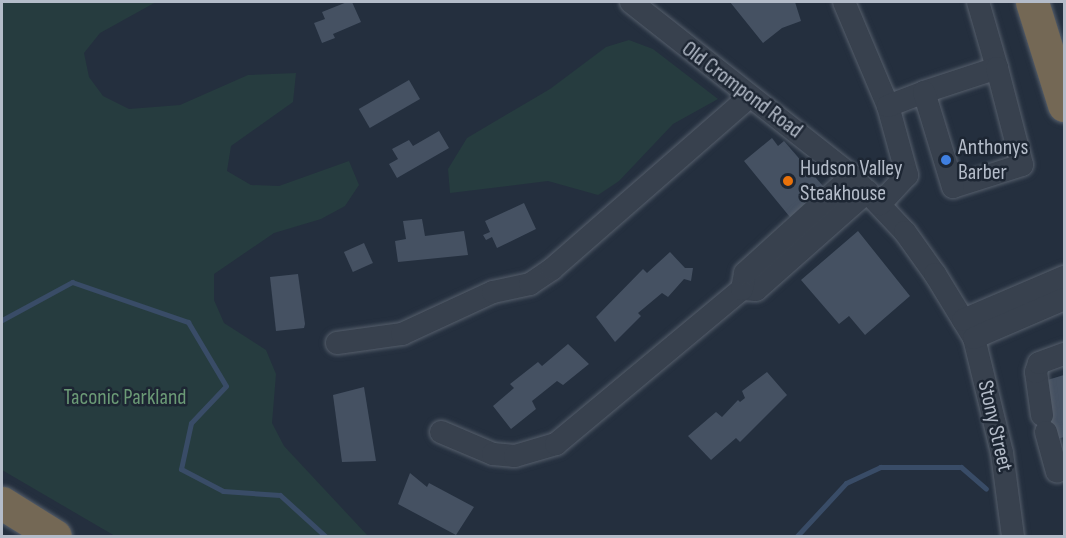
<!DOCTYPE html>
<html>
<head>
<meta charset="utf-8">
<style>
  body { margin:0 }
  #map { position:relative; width:1066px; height:538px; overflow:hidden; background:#242f3e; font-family:"Sofia Sans Condensed",sans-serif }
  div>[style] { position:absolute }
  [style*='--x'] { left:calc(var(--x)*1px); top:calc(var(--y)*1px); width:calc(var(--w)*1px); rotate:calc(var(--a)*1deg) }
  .green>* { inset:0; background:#263c3f }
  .stream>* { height:5px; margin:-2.5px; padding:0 2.5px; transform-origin:2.5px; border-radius:2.5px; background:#394c67 }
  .building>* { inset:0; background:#455162; transform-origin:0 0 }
  .roads { filter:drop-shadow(0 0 2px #565f6c) drop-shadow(0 0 2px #565f6c) }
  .minor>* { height:22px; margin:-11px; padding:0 11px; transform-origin:11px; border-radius:11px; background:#38414e }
  .highway>* { height:33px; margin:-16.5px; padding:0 16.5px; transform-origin:16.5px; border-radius:16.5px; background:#746855 }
  .dots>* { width:16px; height:16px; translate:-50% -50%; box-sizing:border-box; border:3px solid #1d2633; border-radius:50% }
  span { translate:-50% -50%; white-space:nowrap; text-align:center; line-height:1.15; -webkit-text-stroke:5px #1d2633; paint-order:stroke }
  .street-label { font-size:22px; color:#b4bcc9 }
  .poi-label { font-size:22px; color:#b4bcc9 }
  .left { translate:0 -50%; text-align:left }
  .park-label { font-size:22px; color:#6b9a76 }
  .frame { position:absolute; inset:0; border:3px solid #b4bcc9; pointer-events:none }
</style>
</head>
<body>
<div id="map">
  <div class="green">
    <i style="clip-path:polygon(2px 2px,156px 2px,100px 33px,84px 53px,89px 77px,103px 96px,129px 109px,180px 105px,248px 75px,296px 73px,293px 102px,231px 146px,227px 171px,251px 185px,279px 186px,349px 161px,359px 185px,345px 206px,321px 219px,274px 233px,214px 274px,214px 300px,224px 323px,266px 350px,276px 374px,272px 423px,284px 446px,368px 536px,115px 536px,2px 470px)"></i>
    <i style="clip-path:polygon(629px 40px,653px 49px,718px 99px,673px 124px,619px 181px,598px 195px,548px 181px,450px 193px,448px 169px,467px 138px,550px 89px,606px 47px)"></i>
  </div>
  <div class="stream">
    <i style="--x:2;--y:320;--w:80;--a:-28.5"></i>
    <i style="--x:72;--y:282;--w:123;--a:19"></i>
    <i style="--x:188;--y:322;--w:74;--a:59.3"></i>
    <i style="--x:226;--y:386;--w:51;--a:133.4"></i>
    <i style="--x:191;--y:423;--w:47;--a:102.3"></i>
    <i style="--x:181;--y:469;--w:47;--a:27.6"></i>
    <i style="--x:223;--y:491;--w:57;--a:4"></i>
    <i style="--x:280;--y:495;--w:61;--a:42.3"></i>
    <i style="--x:797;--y:536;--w:72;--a:-47.2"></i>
    <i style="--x:846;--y:483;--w:38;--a:-25"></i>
    <i style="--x:880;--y:467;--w:81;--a:0"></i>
    <i style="--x:961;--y:467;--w:33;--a:41"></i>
  </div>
  <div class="building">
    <i style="clip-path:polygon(347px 2px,352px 2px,361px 22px,333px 34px,335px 38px,322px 43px,314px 23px,325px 19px,322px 12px)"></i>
    <i style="clip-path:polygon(730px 2px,795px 2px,801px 21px,782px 28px,763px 43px)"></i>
    <i style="left:409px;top:80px;width:22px;height:58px;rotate:60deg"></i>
    <i style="clip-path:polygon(439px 131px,449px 148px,397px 178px,389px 164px,398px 159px,392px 149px,409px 140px,413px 146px)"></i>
    <i style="clip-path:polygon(772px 138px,778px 146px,784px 141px,829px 193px,794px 222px,744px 161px)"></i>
    <i style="clip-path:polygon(524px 203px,536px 229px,497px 248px,492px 237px,486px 240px,483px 235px,490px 232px,485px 221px)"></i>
    <i style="clip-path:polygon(422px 219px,425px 236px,464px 231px,468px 255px,398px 262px,395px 241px,406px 239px,403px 221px)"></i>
    <i style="clip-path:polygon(858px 231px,910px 296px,865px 335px,849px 316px,839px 324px,801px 280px)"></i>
    <i style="left:364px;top:243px;width:22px;height:22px;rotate:66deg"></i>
    <i style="clip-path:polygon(670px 252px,685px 268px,693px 268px,691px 281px,684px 279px,668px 297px,662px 293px,638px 313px,641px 316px,615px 342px,596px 317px,643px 269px,647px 273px)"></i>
    <i style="clip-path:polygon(298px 274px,305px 324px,304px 328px,276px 331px,270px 277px)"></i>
    <i style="clip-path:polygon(568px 344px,589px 364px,563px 385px,557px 381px,532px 401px,536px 409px,511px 429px,493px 406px,514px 388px,510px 384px,538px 362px,542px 366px)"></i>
    <i style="clip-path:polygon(767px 372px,787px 395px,740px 442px,736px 438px,711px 460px,688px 436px,716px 412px,722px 417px,738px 400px,740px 402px,745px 398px,742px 391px)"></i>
    <i style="clip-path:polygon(1064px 375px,1064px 437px,1057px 439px,1044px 433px,1044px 381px)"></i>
    <i style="clip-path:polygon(364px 387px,376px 461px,342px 462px,333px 395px)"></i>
    <i style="clip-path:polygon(410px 473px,427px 487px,429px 483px,474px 507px,456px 535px,398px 504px)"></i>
  </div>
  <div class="roads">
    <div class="minor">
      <i style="--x:631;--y:2;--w:281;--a:38.2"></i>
      <i style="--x:852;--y:176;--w:77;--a:46.6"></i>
      <i style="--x:905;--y:232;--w:52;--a:54.5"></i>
      <i style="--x:935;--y:274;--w:75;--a:58.6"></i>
      <i style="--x:974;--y:338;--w:118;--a:76.3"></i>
      <i style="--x:1002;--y:453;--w:84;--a:82.5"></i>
      <i style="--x:844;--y:2;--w:113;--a:67.1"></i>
      <i style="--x:888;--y:106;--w:72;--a:74.6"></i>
      <i style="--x:907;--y:175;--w:40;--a:133"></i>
      <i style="--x:978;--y:2;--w:69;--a:73.9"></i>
      <i style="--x:888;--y:106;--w:39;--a:-21"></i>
      <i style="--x:924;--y:92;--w:77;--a:-18.2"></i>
      <i style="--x:997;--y:68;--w:100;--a:75.5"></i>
      <i style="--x:1022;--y:165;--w:72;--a:162.3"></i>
      <i style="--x:953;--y:187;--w:99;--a:-107"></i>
      <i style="--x:742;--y:289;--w:14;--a:4"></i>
      <i style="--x:756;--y:290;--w:149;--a:-41.5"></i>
      <i style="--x:963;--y:320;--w:110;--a:-23.1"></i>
      <i style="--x:974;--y:338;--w:98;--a:-23.4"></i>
      <i style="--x:337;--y:343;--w:66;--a:-7.9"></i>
      <i style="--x:402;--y:334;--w:100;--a:-24.8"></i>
      <i style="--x:493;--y:292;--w:38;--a:-12"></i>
      <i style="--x:530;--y:284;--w:27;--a:-34"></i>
      <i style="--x:552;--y:269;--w:262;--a:-41.1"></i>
      <i style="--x:1042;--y:415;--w:43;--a:-97.9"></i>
      <i style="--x:1036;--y:372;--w:9;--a:-72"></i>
      <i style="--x:1039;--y:363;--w:27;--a:-20"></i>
      <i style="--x:441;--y:432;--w:56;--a:22.9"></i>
      <i style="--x:493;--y:454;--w:22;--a:5"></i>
      <i style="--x:515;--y:456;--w:43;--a:-16.3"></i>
      <i style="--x:556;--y:444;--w:242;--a:-39.8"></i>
      <i style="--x:742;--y:289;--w:16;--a:-79"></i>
      <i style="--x:745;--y:273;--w:144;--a:-42.2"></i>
      <i style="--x:1046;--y:432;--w:41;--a:74.6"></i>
    </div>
    <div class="highway">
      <i style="--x:1032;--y:2;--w:108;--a:72.7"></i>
      <i style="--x:2;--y:503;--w:62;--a:31.9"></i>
    </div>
  </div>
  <div class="dots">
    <i style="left:946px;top:160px;background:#3f7fe0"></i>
    <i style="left:788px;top:181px;background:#e8710a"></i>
  </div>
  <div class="street-label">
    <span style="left:742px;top:90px;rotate:37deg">Old Crompond Road</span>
    <span style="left:995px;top:426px;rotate:77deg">Stony Street</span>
  </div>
  <div class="poi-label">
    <span class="left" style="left:958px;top:160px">Anthonys<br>Barber</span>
    <span class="left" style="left:800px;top:181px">Hudson Valley<br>Steakhouse</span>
  </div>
  <div class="park-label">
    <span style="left:125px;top:398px">Taconic Parkland</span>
  </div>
  <div class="frame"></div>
</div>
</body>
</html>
